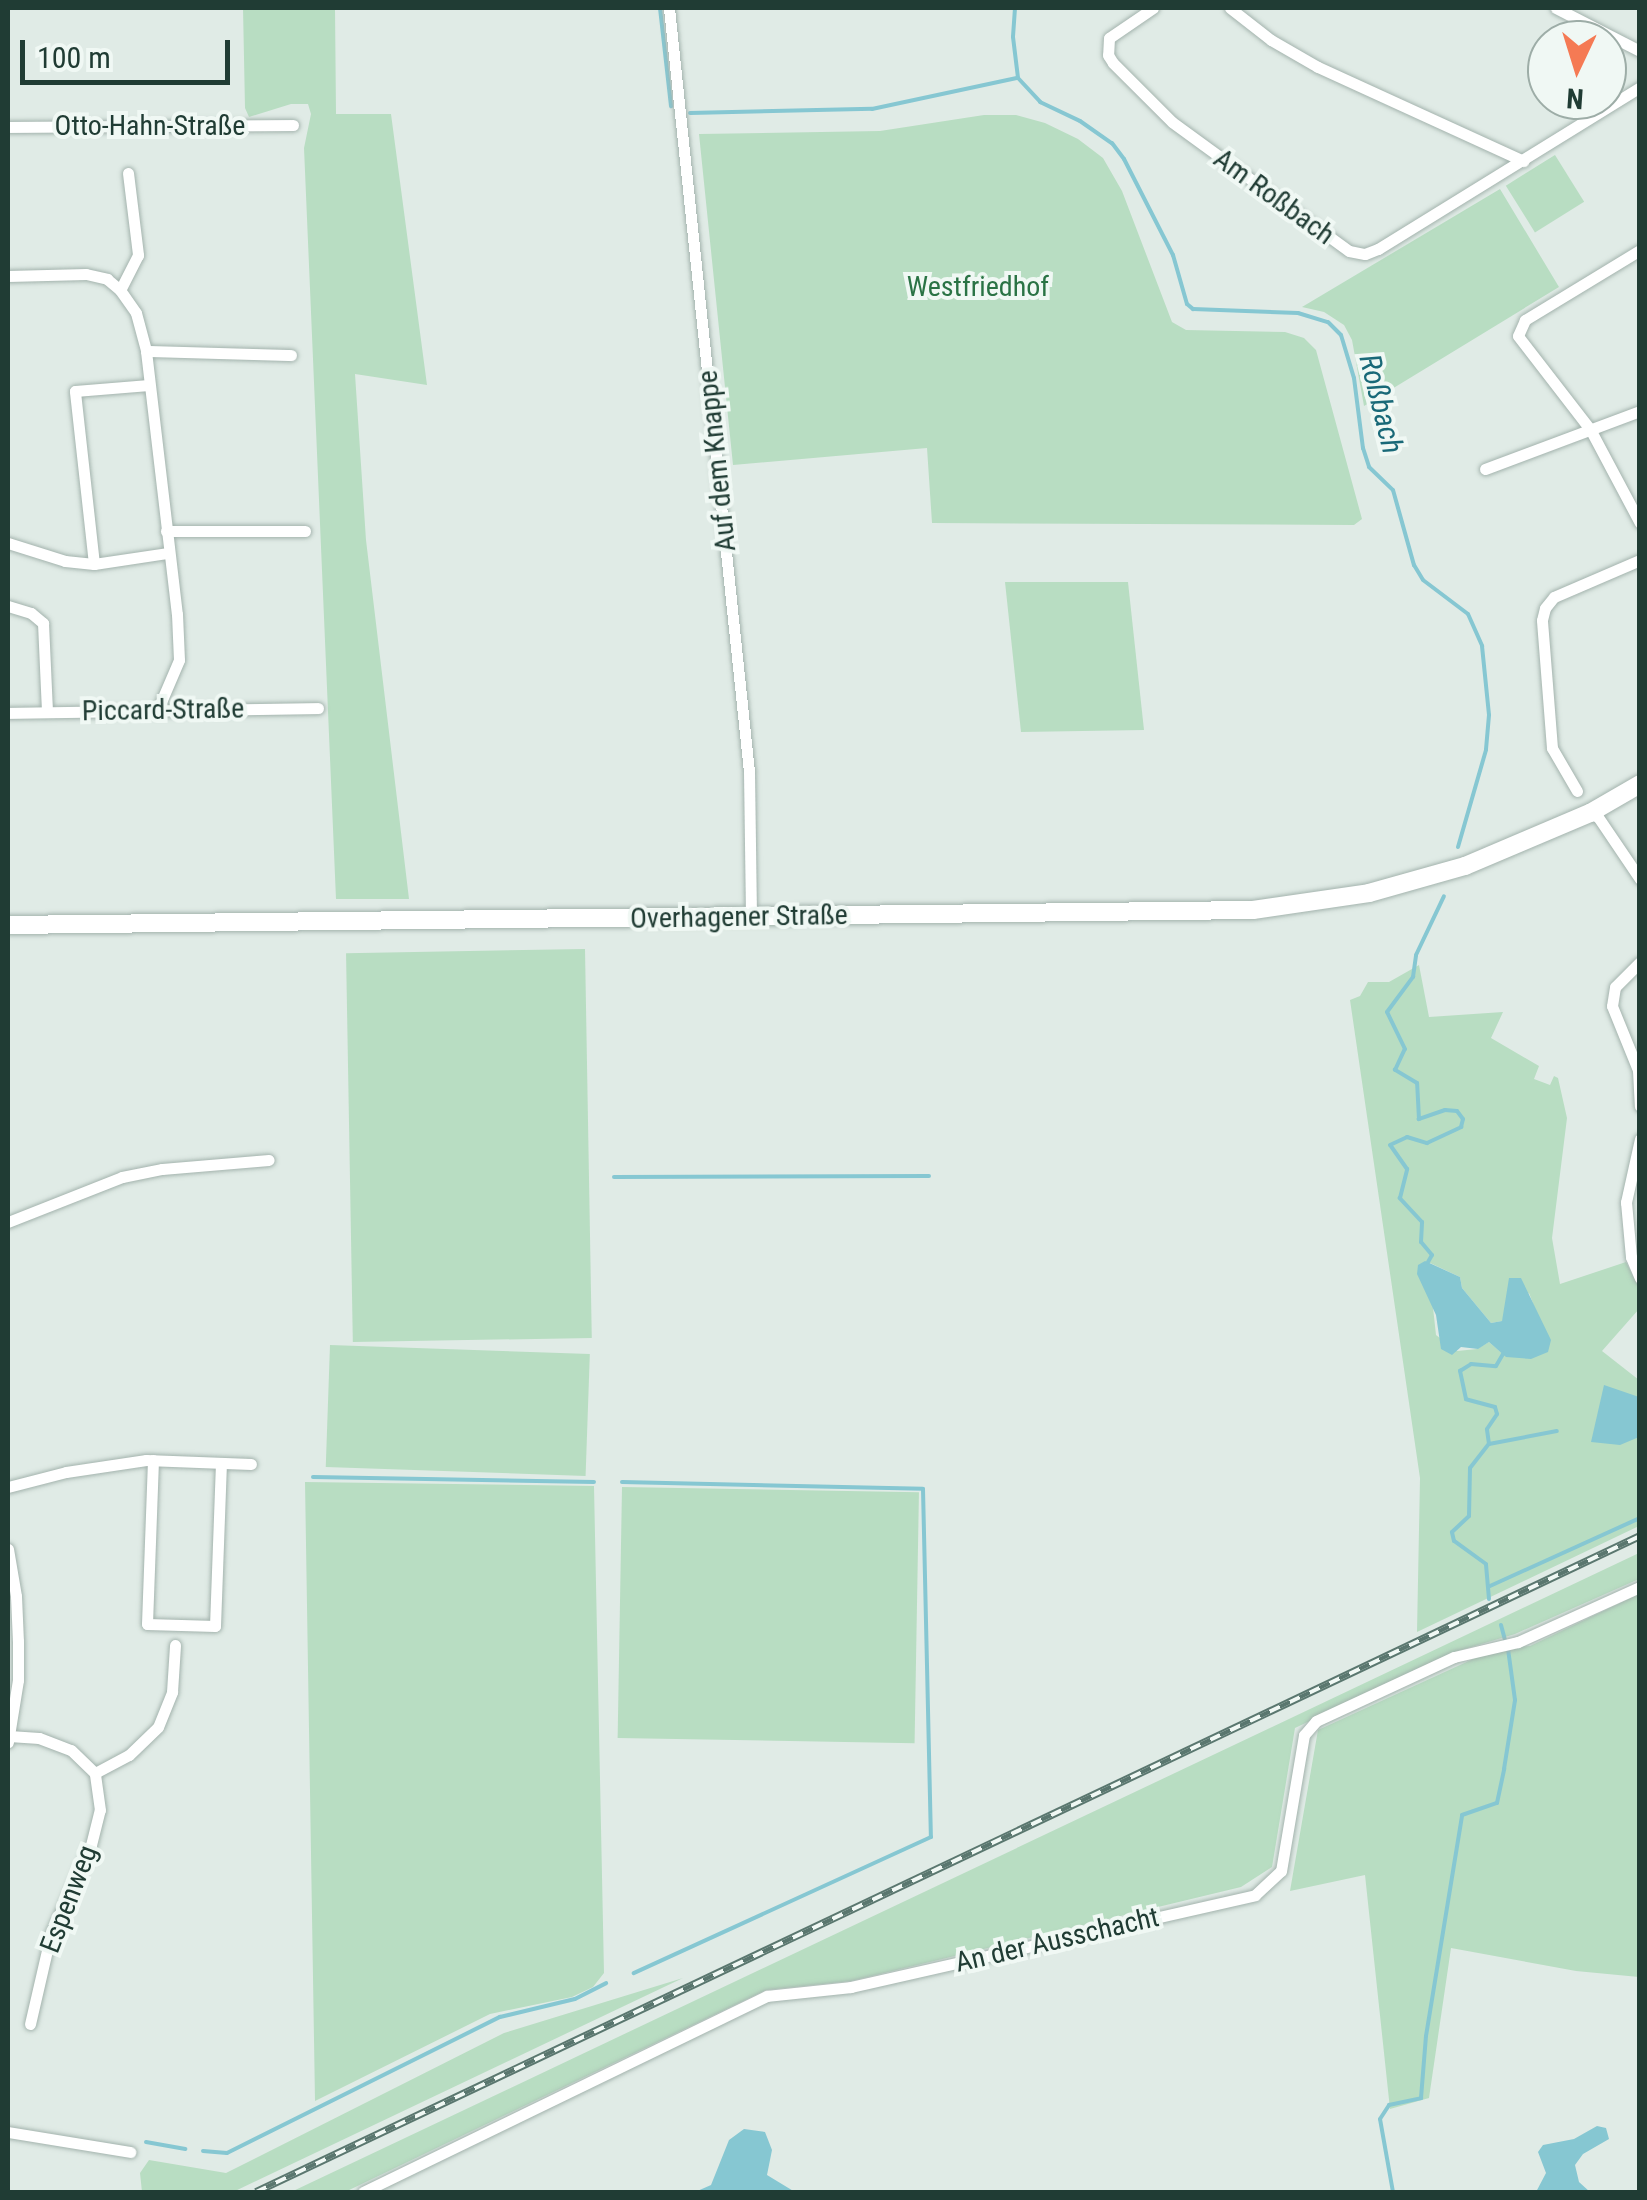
<!DOCTYPE html>
<html>
<head>
<meta charset="utf-8">
<style>
  body { margin:0 }
  #map { position:relative; width:1647px; height:2200px; overflow:hidden; background:#e0ebe6; font-family:"Roboto Condensed",sans-serif }
  div>[style] { position:absolute }
  [style*='--x'] { left:calc(var(--x)*1px); top:calc(var(--y)*1px); width:calc(var(--w)*1px); rotate:calc(var(--a)*1deg) }
  .green>* { inset:0; background:#b8ddc2; transform-origin:0 0 }
  .water>* { inset:0; background:#86c7d2 }
  .stream>* { height:4px; margin:-2px; padding:0 2px; transform-origin:2px; border-radius:2px; background:#86c7d2 }
  .roads { filter:drop-shadow(0 0 2px #a3b3ad) drop-shadow(0 0 2px #a3b3ad) }
  .street>* { height:11px; margin:-5.5px; padding:0 5.5px; transform-origin:5.5px; border-radius:5.5px; background:#fff }
  .secondary>* { height:18px; margin:-9px; padding:0 9px; transform-origin:9px; border-radius:9px; background:#fff }
  .rail>* { height:8px; margin-top:-4px; transform-origin:0; background:repeating-linear-gradient(90deg,#f0f8f4 0 11px,#5a776f 0 22px); box-sizing:border-box; border-block:2px solid #5a776f }
  span { translate:-50% -50%; white-space:nowrap; text-align:center; line-height:1.15; -webkit-text-stroke:8px #f0f8f4; paint-order:stroke }
  .street-label { font-size:28px; color:#203c34 }
  .park-label { font-size:28px; color:#2a7345 }
  .water-label { font-size:30px; color:#196978; font-style:italic }
  .frame { position:absolute; inset:0; border:10px solid #203c34; pointer-events:none }
  .north { position:absolute; left:1527px; top:20px; width:100px; height:100px; box-sizing:border-box; background:#f0f8f4; border:2px solid #9dada7; border-radius:50%; rotate:184deg; font-size:28px; font-weight:700; line-height:40px; text-align:center; color:#203c34 }
  .north::after { content:''; display:block; margin:auto; width:35px; height:45px; background:#f57a54; clip-path:polygon(50% 0,100% 100%,50% 72%,0 100%) }
  .scale { position:absolute; left:20px; top:40px; width:210px; height:45px; box-sizing:border-box; border:5px solid #203c34; border-top:0; padding-left:12px; font-size:30px; line-height:35px; white-space:nowrap; color:#203c34; -webkit-text-stroke:8px #f0f8f4; paint-order:stroke }
</style>
</head>
<body>
<div id="map">
  <div class="green">
    <i style="clip-path:polygon(243px 8px,335px 8px,336px 114px,391px 114px,427px 385px,355px 374px,366px 540px,409px 899px,336px 899px,304px 148px,311px 114px,308px 104px,291px 104px,249px 117px,245px 108px)"></i>
    <i style="clip-path:polygon(984px 115px,1016px 115px,1045px 123px,1078px 139px,1103px 158px,1122px 191px,1172px 322px,1186px 330px,1285px 332px,1304px 338px,1316px 350px,1362px 519px,1354px 525px,932px 523px,927px 448px,733px 465px,699px 134px,880px 131px)"></i>
    <i style="left:1555px;top:155px;width:55px;height:58px;rotate:58deg"></i>
    <i style="clip-path:polygon(1500px 189px,1559px 287px,1364px 406px,1352px 340px,1344px 325px,1324px 312px,1302px 307px)"></i>
    <i style="clip-path:polygon(1005px 582px,1128px 582px,1144px 730px,1021px 732px)"></i>
    <i style="left:585px;top:949px;width:389px;height:239px;rotate:89deg"></i>
    <i style="clip-path:polygon(evenodd,1419px 965px,1429px 1017px,1503px 1012px,1491px 1038px,1539px 1066px,1534px 1079px,1550px 1085px,1554px 1076px,1558px 1078px,1567px 1118px,1552px 1238px,1560px 1284px,1626px 1262px,1639px 1288px,1639px 1309px,1602px 1351px,1639px 1380px,1639px 1526px,1417px 1632px,1420px 1478px,1350px 1000px,1360px 996px,1368px 982px,1389px 982px,1419px 965px,1428px 1262px,1460px 1277px,1462px 1288px,1491px 1323px,1502px 1321px,1529px 1293px,1536px 1311px,1503px 1354px,1489px 1342px,1477px 1349px,1457px 1351px,1436px 1335px,1428px 1262px)"></i>
    <i style="left:330px;top:1345px;width:260px;height:122px;rotate:2deg"></i>
    <i style="clip-path:polygon(305px 1482px,594px 1486px,604px 1973px,593px 1987px,572px 1997px,490px 2014px,315px 2101px)"></i>
    <i style="left:622px;top:1487px;width:297px;height:251px;rotate:1deg"></i>
    <i style="clip-path:polygon(1639px 1553px,1639px 1579px,1515px 1634px,1451px 1653px,1295px 1728px,1272px 1867px,1241px 1887px,851px 1981px,766px 1990px,345px 2192px,291px 2192px)"></i>
    <i style="clip-path:polygon(1639px 1594px,1639px 1977px,1576px 1971px,1451px 1948px,1429px 2098px,1390px 2109px,1365px 1875px,1290px 1891px,1318px 1730px,1495px 1649px,1530px 1646px)"></i>
    <i style="clip-path:polygon(683px 1978px,233px 2192px,142px 2192px,140px 2173px,149px 2160px,226px 2173px,504px 2033px)"></i>
  </div>
  <div class="water">
    <i style="clip-path:polygon(1425px 1261px,1460px 1277px,1462px 1288px,1491px 1323px,1502px 1321px,1509px 1278px,1521px 1278px,1551px 1340px,1548px 1352px,1531px 1359px,1506px 1357px,1489px 1342px,1478px 1349px,1461px 1347px,1452px 1355px,1441px 1349px,1436px 1315px,1417px 1274px,1418px 1265px)"></i>
    <i style="clip-path:polygon(1604px 1385px,1639px 1397px,1639px 1437px,1620px 1445px,1591px 1442px)"></i>
    <i style="clip-path:polygon(1597px 2126px,1606px 2128px,1609px 2139px,1583px 2154px,1575px 2165px,1579px 2182px,1590px 2192px,1536px 2192px,1546px 2173px,1538px 2152px,1543px 2145px,1574px 2139px)"></i>
    <i style="clip-path:polygon(744px 2129px,765px 2132px,772px 2150px,767px 2175px,795px 2192px,695px 2192px,711px 2185px,729px 2140px)"></i>
  </div>
  <div class="stream">
    <i style="--x:660;--y:8;--w:99;--a:83.6"></i>
    <i style="--x:1015;--y:8;--w:29;--a:94"></i>
    <i style="--x:1013;--y:37;--w:41;--a:83"></i>
    <i style="--x:1018;--y:78;--w:33;--a:47"></i>
    <i style="--x:1040;--y:102;--w:44;--a:25.4"></i>
    <i style="--x:1080;--y:121;--w:39;--a:35"></i>
    <i style="--x:1112;--y:143;--w:20;--a:53"></i>
    <i style="--x:1124;--y:159;--w:108;--a:63"></i>
    <i style="--x:1173;--y:255;--w:51;--a:74.1"></i>
    <i style="--x:1187;--y:304;--w:8;--a:40"></i>
    <i style="--x:1193;--y:309;--w:105;--a:2.2"></i>
    <i style="--x:1298;--y:313;--w:31;--a:17"></i>
    <i style="--x:1328;--y:322;--w:18;--a:45"></i>
    <i style="--x:1341;--y:335;--w:45;--a:73.2"></i>
    <i style="--x:1354;--y:378;--w:71;--a:82.7"></i>
    <i style="--x:1363;--y:448;--w:20;--a:72"></i>
    <i style="--x:1369;--y:467;--w:33;--a:44"></i>
    <i style="--x:1393;--y:490;--w:78;--a:74.4"></i>
    <i style="--x:1414;--y:565;--w:17;--a:59"></i>
    <i style="--x:1423;--y:580;--w:56;--a:37.1"></i>
    <i style="--x:1468;--y:614;--w:35;--a:66"></i>
    <i style="--x:1482;--y:646;--w:69;--a:84.2"></i>
    <i style="--x:1489;--y:715;--w:35;--a:95"></i>
    <i style="--x:1486;--y:750;--w:101;--a:106.1"></i>
    <i style="--x:690;--y:113;--w:182;--a:-1.3"></i>
    <i style="--x:872;--y:109;--w:148;--a:-12.1"></i>
    <i style="--x:614;--y:1177;--w:315;--a:-0.2"></i>
    <i style="--x:1428;--y:1262;--w:8;--a:-60"></i>
    <i style="--x:1432;--y:1255;--w:17;--a:-130"></i>
    <i style="--x:1421;--y:1242;--w:20;--a:-87"></i>
    <i style="--x:1422;--y:1222;--w:33;--a:-133"></i>
    <i style="--x:1400;--y:1198;--w:30;--a:-76"></i>
    <i style="--x:1407;--y:1169;--w:29;--a:-125"></i>
    <i style="--x:1390;--y:1145;--w:19;--a:-25"></i>
    <i style="--x:1407;--y:1137;--w:21;--a:17"></i>
    <i style="--x:1427;--y:1143;--w:38;--a:-25"></i>
    <i style="--x:1461;--y:1127;--w:8;--a:-76"></i>
    <i style="--x:1463;--y:1119;--w:10;--a:-127"></i>
    <i style="--x:1457;--y:1111;--w:12;--a:-175"></i>
    <i style="--x:1445;--y:1110;--w:28;--a:161"></i>
    <i style="--x:1419;--y:1119;--w:36;--a:-93"></i>
    <i style="--x:1417;--y:1083;--w:26;--a:-149"></i>
    <i style="--x:1395;--y:1070;--w:23;--a:-65"></i>
    <i style="--x:1405;--y:1049;--w:41;--a:-115.9"></i>
    <i style="--x:1387;--y:1012;--w:44;--a:-53.4"></i>
    <i style="--x:1413;--y:977;--w:22;--a:-82"></i>
    <i style="--x:1416;--y:955;--w:65;--a:-64.6"></i>
    <i style="--x:1489;--y:1444;--w:69;--a:-10.8"></i>
    <i style="--x:313;--y:1477;--w:281;--a:1"></i>
    <i style="--x:622;--y:1482;--w:301;--a:1.3"></i>
    <i style="--x:923;--y:1489;--w:348;--a:88.7"></i>
    <i style="--x:931;--y:1837;--w:327;--a:155.4"></i>
    <i style="--x:1490;--y:1586;--w:165;--a:-24.4"></i>
    <i style="--x:1489;--y:1599;--w:35;--a:-95"></i>
    <i style="--x:1486;--y:1564;--w:39;--a:-144"></i>
    <i style="--x:1454;--y:1541;--w:9;--a:-103"></i>
    <i style="--x:1452;--y:1532;--w:23;--a:-43"></i>
    <i style="--x:1469;--y:1516;--w:48;--a:-88.8"></i>
    <i style="--x:1470;--y:1468;--w:31;--a:-52"></i>
    <i style="--x:1489;--y:1444;--w:15;--a:-98"></i>
    <i style="--x:1487;--y:1429;--w:18;--a:-56"></i>
    <i style="--x:1497;--y:1414;--w:7;--a:-106"></i>
    <i style="--x:1495;--y:1407;--w:30;--a:-165"></i>
    <i style="--x:1466;--y:1399;--w:29;--a:-102"></i>
    <i style="--x:1460;--y:1371;--w:13;--a:-32"></i>
    <i style="--x:1471;--y:1364;--w:25;--a:5"></i>
    <i style="--x:1496;--y:1366;--w:14;--a:-60"></i>
    <i style="--x:1501;--y:1625;--w:16;--a:75"></i>
    <i style="--x:146;--y:2142;--w:40;--a:10"></i>
    <i style="--x:203;--y:2151;--w:24;--a:5"></i>
    <i style="--x:227;--y:2153;--w:305;--a:-26.5"></i>
    <i style="--x:500;--y:2017;--w:77;--a:-13.5"></i>
    <i style="--x:575;--y:1999;--w:35;--a:-27"></i>
    <i style="--x:1393;--y:2192;--w:74;--a:-100.1"></i>
    <i style="--x:1380;--y:2119;--w:17;--a:-57"></i>
    <i style="--x:1389;--y:2105;--w:33;--a:-12"></i>
    <i style="--x:1421;--y:2098;--w:62;--a:-85.4"></i>
    <i style="--x:1426;--y:2036;--w:224;--a:-80.7"></i>
    <i style="--x:1462;--y:1815;--w:37;--a:-19"></i>
    <i style="--x:1497;--y:1803;--w:35;--a:-78"></i>
    <i style="--x:1504;--y:1769;--w:70;--a:-80.9"></i>
    <i style="--x:1515;--y:1700;--w:51;--a:-97.8"></i>
  </div>
  <div class="roads">
    <div class="street">
      <i style="--x:669;--y:8;--w:768;--a:84.02"></i>
      <i style="--x:749;--y:772;--w:145;--a:89.2"></i>
      <i style="--x:1153;--y:8;--w:53;--a:145.7"></i>
      <i style="--x:1109;--y:38;--w:17;--a:93"></i>
      <i style="--x:1108;--y:55;--w:9;--a:58"></i>
      <i style="--x:1113;--y:63;--w:83;--a:45"></i>
      <i style="--x:1172;--y:122;--w:219;--a:36.1"></i>
      <i style="--x:1349;--y:251;--w:16;--a:11"></i>
      <i style="--x:1365;--y:254;--w:14;--a:-21"></i>
      <i style="--x:1378;--y:249;--w:308;--a:-31.7"></i>
      <i style="--x:1230;--y:8;--w:52;--a:38"></i>
      <i style="--x:1271;--y:40;--w:54;--a:29.9"></i>
      <i style="--x:1318;--y:67;--w:226;--a:24.6"></i>
      <i style="--x:1556;--y:8;--w:94;--a:27.1"></i>
      <i style="--x:8;--y:127;--w:285;--a:-0.4"></i>
      <i style="--x:128;--y:173;--w:83;--a:83"></i>
      <i style="--x:138;--y:255;--w:39;--a:117"></i>
      <i style="--x:120;--y:290;--w:28;--a:55"></i>
      <i style="--x:136;--y:313;--w:39;--a:75"></i>
      <i style="--x:146;--y:351;--w:265;--a:83.3"></i>
      <i style="--x:177;--y:614;--w:46;--a:87.5"></i>
      <i style="--x:179;--y:660;--w:53;--a:113.2"></i>
      <i style="--x:1640;--y:250;--w:135;--a:148.7"></i>
      <i style="--x:1525;--y:320;--w:17;--a:114"></i>
      <i style="--x:1518;--y:336;--w:118;--a:52.3"></i>
      <i style="--x:1590;--y:429;--w:106;--a:62"></i>
      <i style="--x:8;--y:276;--w:78;--a:-1.5"></i>
      <i style="--x:86;--y:274;--w:22;--a:13"></i>
      <i style="--x:107;--y:279;--w:17;--a:40"></i>
      <i style="--x:146;--y:351;--w:145;--a:1.6"></i>
      <i style="--x:1485;--y:469;--w:165;--a:-20.5"></i>
      <i style="--x:166;--y:531;--w:139;--a:0"></i>
      <i style="--x:8;--y:543;--w:60;--a:17.5"></i>
      <i style="--x:65;--y:561;--w:29;--a:6"></i>
      <i style="--x:94;--y:564;--w:75;--a:-8.5"></i>
      <i style="--x:94;--y:564;--w:174;--a:-96.3"></i>
      <i style="--x:75;--y:391;--w:74;--a:-4.6"></i>
      <i style="--x:8;--y:606;--w:24;--a:17"></i>
      <i style="--x:31;--y:613;--w:16;--a:40"></i>
      <i style="--x:43;--y:623;--w:89;--a:87.4"></i>
      <i style="--x:8;--y:713;--w:310;--a:-0.9"></i>
      <i style="--x:1577;--y:791;--w:50;--a:-120.2"></i>
      <i style="--x:1552;--y:748;--w:128;--a:-94.5"></i>
      <i style="--x:1542;--y:620;--w:12;--a:-76"></i>
      <i style="--x:1545;--y:608;--w:14;--a:-51"></i>
      <i style="--x:1554;--y:597;--w:94;--a:-23.3"></i>
      <i style="--x:1590;--y:813;--w:9;--a:27"></i>
      <i style="--x:1598;--y:817;--w:75;--a:55.9"></i>
      <i style="--x:1640;--y:962;--w:35;--a:135"></i>
      <i style="--x:1615;--y:987;--w:19;--a:99"></i>
      <i style="--x:1612;--y:1006;--w:69;--a:67.9"></i>
      <i style="--x:1638;--y:1070;--w:36;--a:87"></i>
      <i style="--x:1640;--y:1139;--w:65;--a:102.5"></i>
      <i style="--x:1626;--y:1202;--w:55;--a:84.8"></i>
      <i style="--x:1631;--y:1257;--w:23;--a:67"></i>
      <i style="--x:8;--y:1222;--w:123;--a:-21.5"></i>
      <i style="--x:122;--y:1177;--w:41;--a:-11.3"></i>
      <i style="--x:162;--y:1169;--w:107;--a:-4.8"></i>
      <i style="--x:153;--y:1460;--w:164;--a:92.1"></i>
      <i style="--x:147;--y:1624;--w:68;--a:1.7"></i>
      <i style="--x:215;--y:1626;--w:163;--a:-87.9"></i>
      <i style="--x:8;--y:1487;--w:60;--a:-14.5"></i>
      <i style="--x:66;--y:1472;--w:81;--a:-8.5"></i>
      <i style="--x:146;--y:1460;--w:105;--a:2.2"></i>
      <i style="--x:8;--y:1549;--w:48;--a:80.3"></i>
      <i style="--x:16;--y:1596;--w:45;--a:87.5"></i>
      <i style="--x:18;--y:1641;--w:39;--a:90"></i>
      <i style="--x:18;--y:1680;--w:63;--a:99.2"></i>
      <i style="--x:9;--y:1736;--w:30;--a:4"></i>
      <i style="--x:39;--y:1738;--w:34;--a:21"></i>
      <i style="--x:71;--y:1750;--w:33;--a:44"></i>
      <i style="--x:95;--y:1773;--w:38;--a:-28"></i>
      <i style="--x:129;--y:1755;--w:40;--a:-44"></i>
      <i style="--x:158;--y:1727;--w:38;--a:-68"></i>
      <i style="--x:172;--y:1692;--w:47;--a:-86.3"></i>
      <i style="--x:30;--y:2024;--w:93;--a:-77"></i>
      <i style="--x:51;--y:1933;--w:97;--a:-65.6"></i>
      <i style="--x:91;--y:1845;--w:36;--a:-76"></i>
      <i style="--x:100;--y:1810;--w:37;--a:-98"></i>
      <i style="--x:8;--y:2132;--w:124;--a:9.3"></i>
      <i style="--x:363;--y:2192;--w:449;--a:-25.9"></i>
      <i style="--x:767;--y:1996;--w:84;--a:-6.1"></i>
      <i style="--x:851;--y:1987;--w:414;--a:-12.8"></i>
      <i style="--x:1255;--y:1895;--w:35;--a:-43"></i>
      <i style="--x:1281;--y:1871;--w:138;--a:-80.4"></i>
      <i style="--x:1304;--y:1735;--w:18;--a:-49"></i>
      <i style="--x:1316;--y:1721;--w:152;--a:-24.9"></i>
      <i style="--x:1454;--y:1657;--w:66;--a:-13.2"></i>
      <i style="--x:1518;--y:1642;--w:134;--a:-24.3"></i>
    </div>
    <div class="secondary">
      <i style="--x:8;--y:925;--w:1245;--a:-0.69"></i>
      <i style="--x:1253;--y:910;--w:117;--a:-8.3"></i>
      <i style="--x:1369;--y:893;--w:100;--a:-15.7"></i>
      <i style="--x:1465;--y:866;--w:136;--a:-23"></i>
      <i style="--x:1590;--y:813;--w:58;--a:-30.1"></i>
    </div>
  </div>
  <div class="rail">
    <i style="--x:256;--y:2192;--w:1532;--a:-25.36"></i>
  </div>
  <div class="street-label">
    <span style="left:150px;top:126px">Otto-Hahn-Straße</span>
    <span style="left:1274px;top:197px;rotate:36deg">Am Roßbach</span>
    <span style="left:717px;top:461px;rotate:-96deg">Auf dem Knappe</span>
    <span style="left:163px;top:710px;rotate:-1deg">Piccard-Straße</span>
    <span style="left:739px;top:917px;rotate:-1deg">Overhagener Straße</span>
    <span style="left:69px;top:1899px;rotate:-69deg">Espenweg</span>
    <span style="left:1057px;top:1940px;rotate:-13deg">An der Ausschacht</span>
  </div>
  <div class="park-label">
    <span style="left:978px;top:287px">Westfriedhof</span>
  </div>
  <div class="water-label">
    <span style="left:1381px;top:404px;rotate:76deg">Roßbach</span>
  </div>
  <div class="frame"></div>
  <div class="north">N</div>
  <div class="scale">100 m</div>
</div>
</body>
</html>
